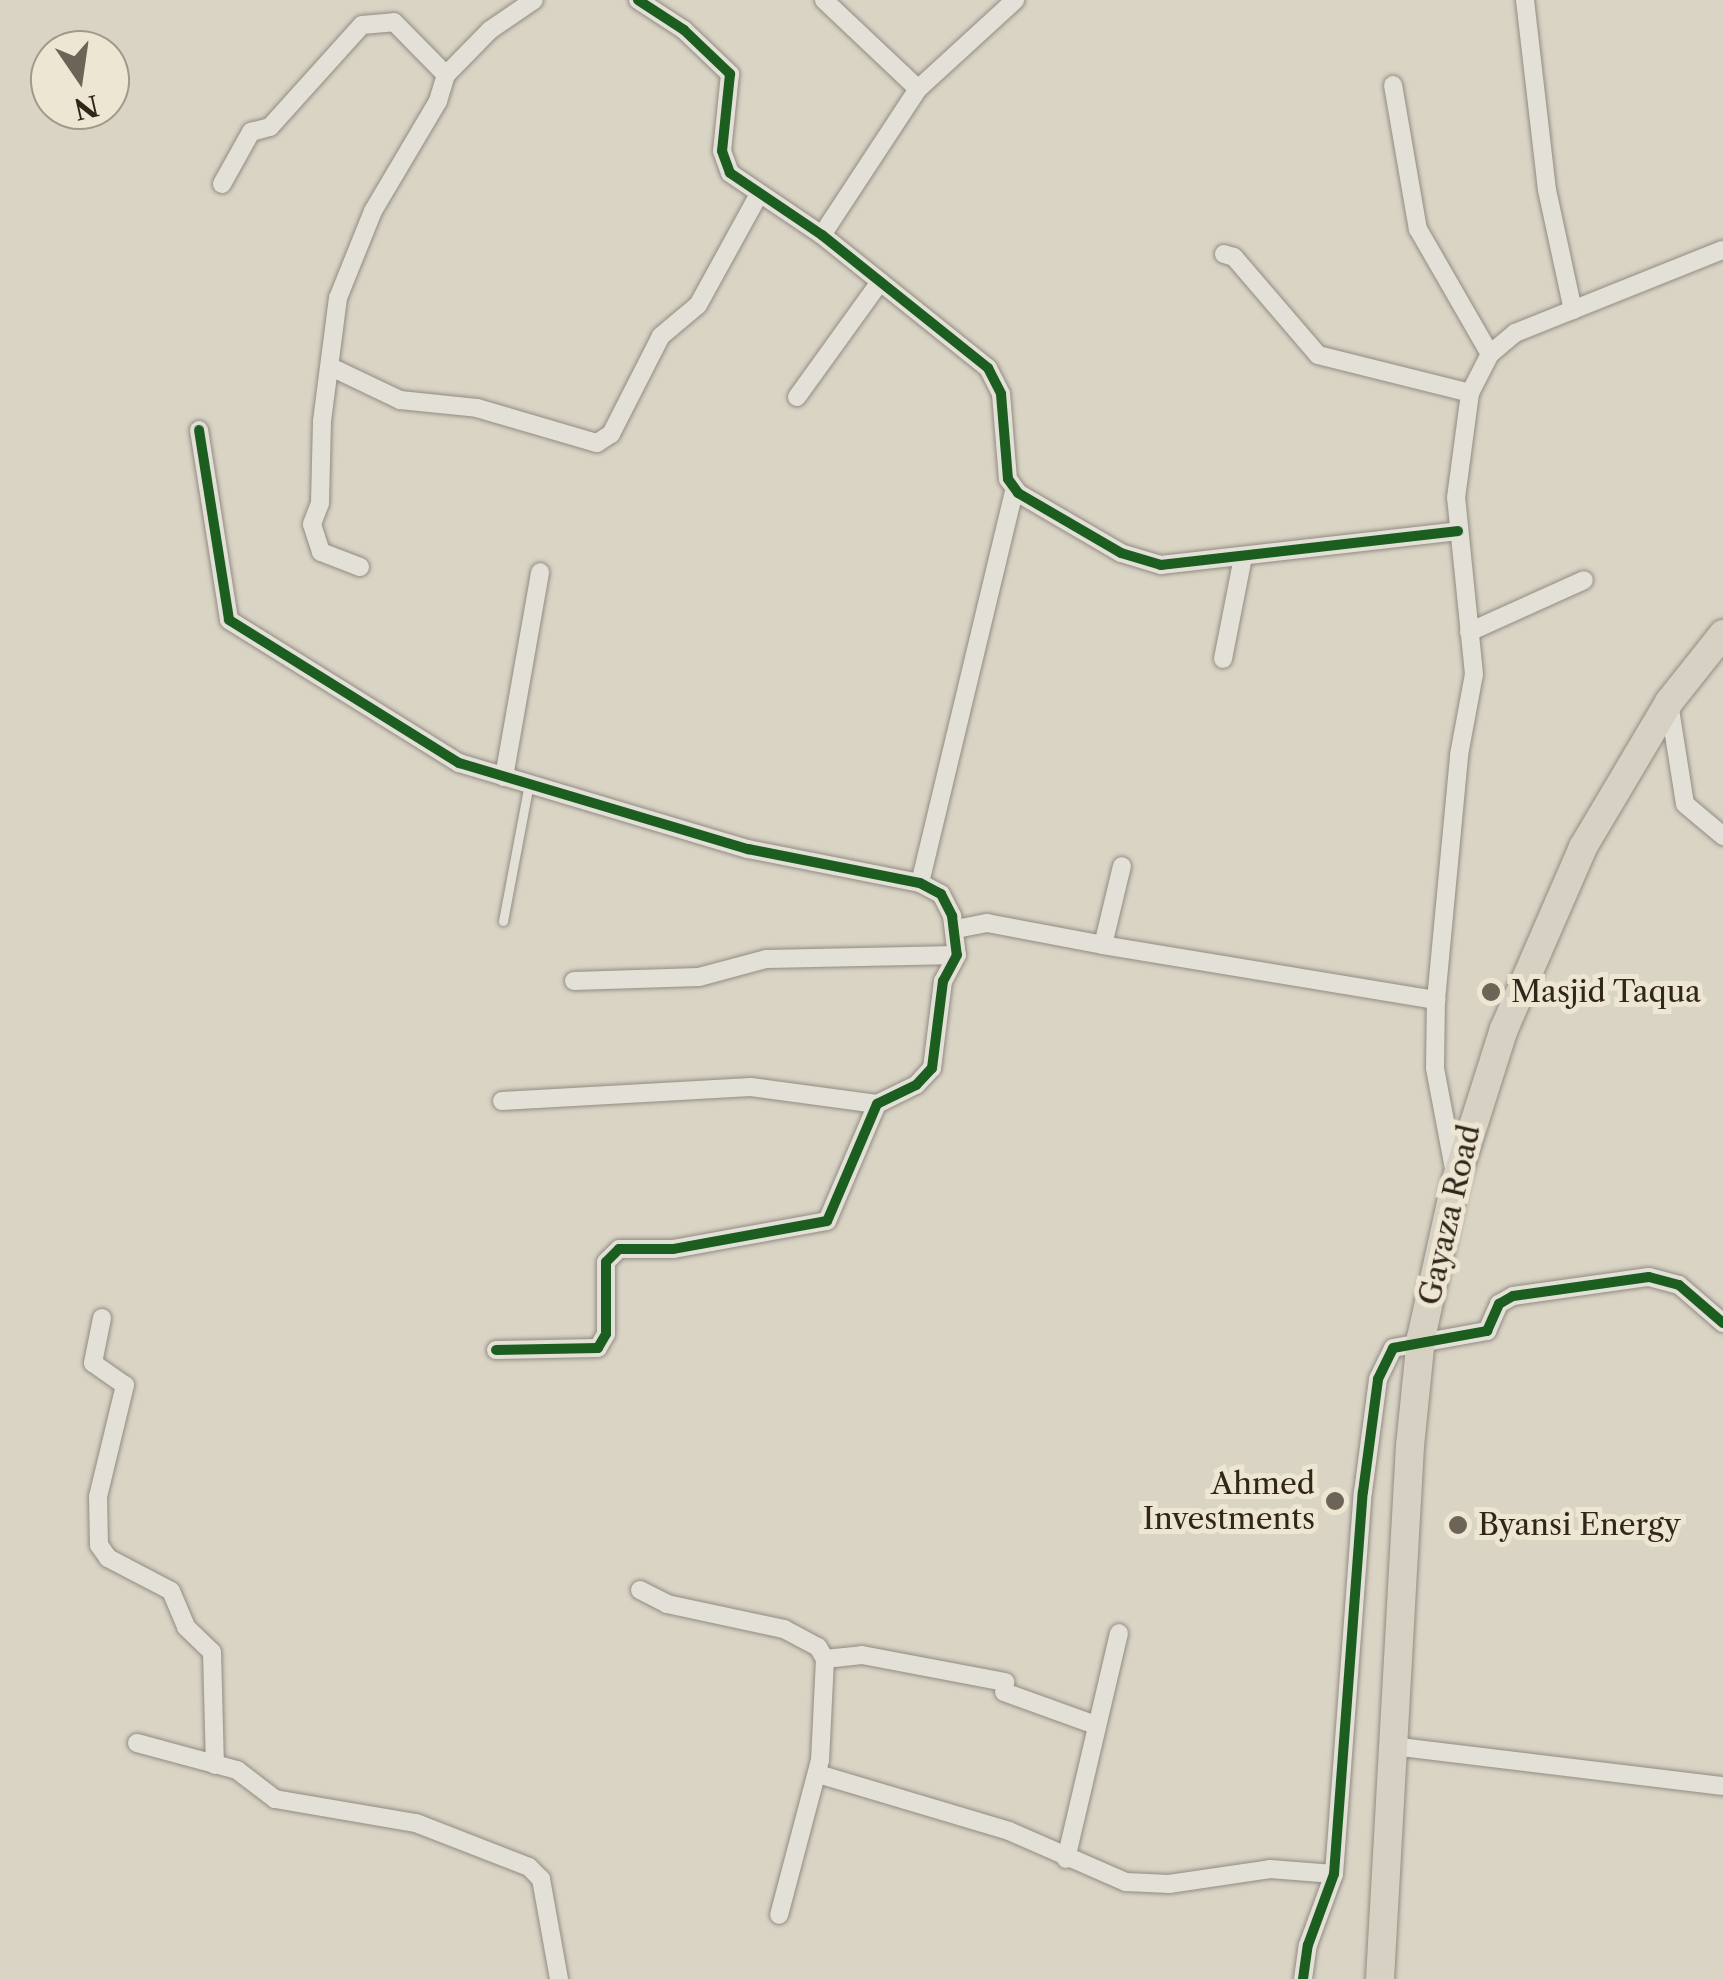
<!DOCTYPE html>
<html>
<head>
<meta charset="utf-8">
<style>
  body { margin:0 }
  #map { position:relative; width:1723px; height:1979px; overflow:hidden; background:#dad4c5; font-family:"Libre Caslon Text",serif }
  div>[style] { position:absolute }
  [style*='--x'] { left:calc(var(--x)*1px); top:calc(var(--y)*1px); width:calc(var(--w)*1px); rotate:calc(var(--a)*1deg) }
  .roads { filter:drop-shadow(0 0 2px #918c82) drop-shadow(0 0 2px #918c82) }
  .service>* { height:9px; margin:-4.5px; padding:0 4.5px; transform-origin:4.5px; border-radius:4.5px; background:#e3e0d8 }
  .minor>* { height:18px; margin:-9px; padding:0 9px; transform-origin:9px; border-radius:9px; background:#e3e0d8 }
  .primary>* { height:28px; margin:-14px; padding:0 14px; transform-origin:14px; border-radius:14px; background:#d7d1c3 }
  .cycleway>* { height:10px; margin:-5px; padding:0 5px; transform-origin:5px; border-radius:5px; background:#1b5e20 }
  .dots>* { width:28px; height:28px; translate:-50% -50%; box-sizing:border-box; border:5px solid #ede6d3; border-radius:50% }
  span { translate:-50% -50%; white-space:nowrap; text-align:center; line-height:1.15; -webkit-text-stroke:10px #ede6d3; paint-order:stroke }
  .poi-label { font-size:30px; color:#32261b }
  .left { translate:0 -50%; text-align:left }
  .right { translate:-100% -50%; text-align:right }
  .street-label { font-size:30px; color:#32261b }
  .north { position:absolute; left:30px; top:30px; width:100px; height:100px; box-sizing:border-box; background:#ede6d3; border:2px solid #a29989; border-radius:50%; rotate:167deg; font-size:28px; font-weight:700; line-height:40px; text-align:center; color:#32261b }
  .north::after { content:''; display:block; margin:auto; width:35px; height:45px; background:#6d6356; clip-path:polygon(50% 0,100% 100%,50% 72%,0 100%) }
</style>
</head>
<body>
<div id="map">
  <div class="roads">
    <div class="service">
      <i style="--x:503;--y:921;--w:139;--a:-79.3"></i>
    </div>
    <div class="minor">
      <i style="--x:638;--y:0;--w:55;--a:33.1"></i>
      <i style="--x:684;--y:30;--w:64;--a:43.7"></i>
      <i style="--x:730;--y:74;--w:77;--a:95.9"></i>
      <i style="--x:722;--y:151;--w:23;--a:70"></i>
      <i style="--x:730;--y:173;--w:111;--a:34"></i>
      <i style="--x:822;--y:235;--w:213;--a:38.7"></i>
      <i style="--x:988;--y:368;--w:29;--a:63"></i>
      <i style="--x:1001;--y:394;--w:85;--a:85.3"></i>
      <i style="--x:1008;--y:479;--w:17;--a:54"></i>
      <i style="--x:1018;--y:493;--w:119;--a:30.2"></i>
      <i style="--x:1121;--y:553;--w:42;--a:16.7"></i>
      <i style="--x:1161;--y:565;--w:299;--a:-6.5"></i>
      <i style="--x:824;--y:0;--w:129;--a:43.4"></i>
      <i style="--x:1525;--y:0;--w:191;--a:83.4"></i>
      <i style="--x:1547;--y:190;--w:123;--a:77.8"></i>
      <i style="--x:1393;--y:85;--w:146;--a:80.2"></i>
      <i style="--x:1418;--y:229;--w:144;--a:60.1"></i>
      <i style="--x:222;--y:184;--w:60;--a:-60.9"></i>
      <i style="--x:251;--y:132;--w:20;--a:-15"></i>
      <i style="--x:270;--y:127;--w:137;--a:-48"></i>
      <i style="--x:362;--y:25;--w:32;--a:-5"></i>
      <i style="--x:394;--y:22;--w:74;--a:45.5"></i>
      <i style="--x:822;--y:235;--w:175;--a:-56.7"></i>
      <i style="--x:918;--y:89;--w:132;--a:-42.5"></i>
      <i style="--x:1224;--y:254;--w:10;--a:17"></i>
      <i style="--x:1234;--y:257;--w:129;--a:49.4"></i>
      <i style="--x:1318;--y:355;--w:157;--a:14"></i>
      <i style="--x:1470;--y:393;--w:44;--a:-62.9"></i>
      <i style="--x:1490;--y:354;--w:33;--a:-40"></i>
      <i style="--x:1515;--y:333;--w:224;--a:-21.8"></i>
      <i style="--x:333;--y:368;--w:74;--a:25.5"></i>
      <i style="--x:400;--y:400;--w:77;--a:5.9"></i>
      <i style="--x:477;--y:408;--w:125;--a:16.3"></i>
      <i style="--x:597;--y:443;--w:17;--a:-33"></i>
      <i style="--x:611;--y:434;--w:110;--a:-63"></i>
      <i style="--x:661;--y:336;--w:48;--a:-40"></i>
      <i style="--x:698;--y:305;--w:124;--a:-61.2"></i>
      <i style="--x:797;--y:397;--w:142;--a:-54.2"></i>
      <i style="--x:199;--y:430;--w:192;--a:81"></i>
      <i style="--x:229;--y:620;--w:271;--a:31.9"></i>
      <i style="--x:459;--y:763;--w:302;--a:16.6"></i>
      <i style="--x:748;--y:849;--w:175;--a:11.2"></i>
      <i style="--x:920;--y:883;--w:24;--a:28"></i>
      <i style="--x:941;--y:894;--w:25;--a:63"></i>
      <i style="--x:952;--y:916;--w:39;--a:83"></i>
      <i style="--x:957;--y:955;--w:30;--a:118"></i>
      <i style="--x:943;--y:981;--w:88;--a:97.2"></i>
      <i style="--x:932;--y:1068;--w:23;--a:133"></i>
      <i style="--x:916;--y:1085;--w:43;--a:154"></i>
      <i style="--x:877;--y:1104;--w:127;--a:113.1"></i>
      <i style="--x:827;--y:1221;--w:157;--a:169.7"></i>
      <i style="--x:673;--y:1249;--w:54;--a:180"></i>
      <i style="--x:619;--y:1249;--w:18;--a:135"></i>
      <i style="--x:606;--y:1262;--w:72;--a:90"></i>
      <i style="--x:606;--y:1334;--w:16;--a:120"></i>
      <i style="--x:598;--y:1348;--w:102;--a:178.9"></i>
      <i style="--x:360;--y:567;--w:42;--a:-159"></i>
      <i style="--x:321;--y:552;--w:29;--a:-108"></i>
      <i style="--x:312;--y:524;--w:22;--a:-69"></i>
      <i style="--x:320;--y:503;--w:82;--a:-88.6"></i>
      <i style="--x:322;--y:421;--w:124;--a:-82.6"></i>
      <i style="--x:338;--y:298;--w:94;--a:-68.1"></i>
      <i style="--x:373;--y:211;--w:128;--a:-59.4"></i>
      <i style="--x:438;--y:101;--w:27;--a:-73"></i>
      <i style="--x:446;--y:75;--w:63;--a:-45.6"></i>
      <i style="--x:490;--y:30;--w:53;--a:-34.3"></i>
      <i style="--x:1469;--y:632;--w:126;--a:-24.3"></i>
      <i style="--x:1223;--y:659;--w:104;--a:-78.9"></i>
      <i style="--x:1669;--y:703;--w:102;--a:81"></i>
      <i style="--x:1685;--y:804;--w:50;--a:40.1"></i>
      <i style="--x:504;--y:777;--w:208;--a:-80"></i>
      <i style="--x:920;--y:883;--w:403;--a:-76.5"></i>
      <i style="--x:956;--y:929;--w:32;--a:-11"></i>
      <i style="--x:987;--y:923;--w:118;--a:10.7"></i>
      <i style="--x:1103;--y:945;--w:81;--a:-76.5"></i>
      <i style="--x:1103;--y:945;--w:338;--a:9.4"></i>
      <i style="--x:574;--y:981;--w:125;--a:-1.8"></i>
      <i style="--x:699;--y:977;--w:69;--a:-15"></i>
      <i style="--x:766;--y:959;--w:191;--a:-1.2"></i>
      <i style="--x:502;--y:1101;--w:249;--a:-3.2"></i>
      <i style="--x:751;--y:1087;--w:127;--a:7.7"></i>
      <i style="--x:1455;--y:1174;--w:108;--a:-100.7"></i>
      <i style="--x:1435;--y:1068;--w:68;--a:-89.2"></i>
      <i style="--x:1436;--y:1000;--w:246;--a:-84.6"></i>
      <i style="--x:1459;--y:755;--w:82;--a:-79.5"></i>
      <i style="--x:1474;--y:674;--w:177;--a:-95.8"></i>
      <i style="--x:1456;--y:498;--w:106;--a:-82.4"></i>
      <i style="--x:102;--y:1318;--w:46;--a:101.3"></i>
      <i style="--x:93;--y:1363;--w:39;--a:35"></i>
      <i style="--x:125;--y:1385;--w:115;--a:103.6"></i>
      <i style="--x:98;--y:1497;--w:48;--a:88.8"></i>
      <i style="--x:99;--y:1545;--w:16;--a:55"></i>
      <i style="--x:108;--y:1558;--w:71;--a:27.6"></i>
      <i style="--x:171;--y:1591;--w:39;--a:67"></i>
      <i style="--x:186;--y:1627;--w:36;--a:44"></i>
      <i style="--x:212;--y:1652;--w:113;--a:88.5"></i>
      <i style="--x:640;--y:1590;--w:30;--a:27"></i>
      <i style="--x:667;--y:1604;--w:120;--a:12.1"></i>
      <i style="--x:784;--y:1629;--w:38;--a:28"></i>
      <i style="--x:818;--y:1647;--w:14;--a:60"></i>
      <i style="--x:825;--y:1659;--w:101;--a:92.8"></i>
      <i style="--x:820;--y:1760;--w:160;--a:104.8"></i>
      <i style="--x:825;--y:1659;--w:37;--a:-6"></i>
      <i style="--x:862;--y:1655;--w:146;--a:10.7"></i>
      <i style="--x:1004;--y:1692;--w:95;--a:19.8"></i>
      <i style="--x:137;--y:1743;--w:104;--a:15.1"></i>
      <i style="--x:237;--y:1770;--w:48;--a:37.3"></i>
      <i style="--x:275;--y:1799;--w:143;--a:9.7"></i>
      <i style="--x:416;--y:1823;--w:121;--a:21.3"></i>
      <i style="--x:529;--y:1867;--w:17;--a:45"></i>
      <i style="--x:541;--y:1879;--w:102;--a:79.8"></i>
      <i style="--x:1392;--y:1746;--w:333;--a:6.9"></i>
      <i style="--x:818;--y:1774;--w:199;--a:16.6"></i>
      <i style="--x:1009;--y:1831;--w:128;--a:23.6"></i>
      <i style="--x:1126;--y:1882;--w:43;--a:2.7"></i>
      <i style="--x:1169;--y:1884;--w:102;--a:-8.4"></i>
      <i style="--x:1270;--y:1869;--w:64;--a:4.5"></i>
      <i style="--x:1066;--y:1859;--w:232;--a:-76.8"></i>
      <i style="--x:1303;--y:1979;--w:34;--a:-82"></i>
      <i style="--x:1308;--y:1945;--w:76;--a:-69.9"></i>
      <i style="--x:1334;--y:1874;--w:383;--a:-85.7"></i>
      <i style="--x:1363;--y:1492;--w:114;--a:-82.4"></i>
      <i style="--x:1378;--y:1379;--w:34;--a:-64"></i>
      <i style="--x:1393;--y:1348;--w:96;--a:-10.3"></i>
      <i style="--x:1487;--y:1331;--w:30;--a:-66"></i>
      <i style="--x:1499;--y:1304;--w:16;--a:-30"></i>
      <i style="--x:1513;--y:1296;--w:137;--a:-8"></i>
      <i style="--x:1649;--y:1277;--w:31;--a:15"></i>
      <i style="--x:1679;--y:1285;--w:58;--a:40.8"></i>
    </div>
    <div class="primary">
      <i style="--x:1380;--y:1979;--w:534;--a:-86.78"></i>
      <i style="--x:1410;--y:1446;--w:109;--a:-84.2"></i>
      <i style="--x:1421;--y:1338;--w:162;--a:-77.5"></i>
      <i style="--x:1456;--y:1180;--w:158;--a:-72.4"></i>
      <i style="--x:1504;--y:1029;--w:198;--a:-66.5"></i>
      <i style="--x:1583;--y:847;--w:169;--a:-59.3"></i>
      <i style="--x:1669;--y:702;--w:87;--a:-51.5"></i>
    </div>
  </div>
  <div class="cycleway">
    <i style="--x:638;--y:0;--w:55;--a:33.1"></i>
    <i style="--x:684;--y:30;--w:64;--a:43.7"></i>
    <i style="--x:730;--y:74;--w:77;--a:95.9"></i>
    <i style="--x:722;--y:151;--w:23;--a:70"></i>
    <i style="--x:730;--y:173;--w:111;--a:34"></i>
    <i style="--x:822;--y:235;--w:213;--a:38.7"></i>
    <i style="--x:988;--y:368;--w:29;--a:63"></i>
    <i style="--x:1001;--y:394;--w:85;--a:85.3"></i>
    <i style="--x:1008;--y:479;--w:17;--a:54"></i>
    <i style="--x:1018;--y:493;--w:119;--a:30.2"></i>
    <i style="--x:1121;--y:553;--w:42;--a:16.7"></i>
    <i style="--x:1161;--y:565;--w:299;--a:-6.5"></i>
    <i style="--x:199;--y:430;--w:192;--a:81"></i>
    <i style="--x:229;--y:620;--w:271;--a:31.9"></i>
    <i style="--x:459;--y:763;--w:302;--a:16.6"></i>
    <i style="--x:748;--y:849;--w:175;--a:11.2"></i>
    <i style="--x:920;--y:883;--w:24;--a:28"></i>
    <i style="--x:941;--y:894;--w:25;--a:63"></i>
    <i style="--x:952;--y:916;--w:39;--a:83"></i>
    <i style="--x:957;--y:955;--w:30;--a:118"></i>
    <i style="--x:943;--y:981;--w:88;--a:97.2"></i>
    <i style="--x:932;--y:1068;--w:23;--a:133"></i>
    <i style="--x:916;--y:1085;--w:43;--a:154"></i>
    <i style="--x:877;--y:1104;--w:127;--a:113.1"></i>
    <i style="--x:827;--y:1221;--w:157;--a:169.7"></i>
    <i style="--x:673;--y:1249;--w:54;--a:180"></i>
    <i style="--x:619;--y:1249;--w:18;--a:135"></i>
    <i style="--x:606;--y:1262;--w:72;--a:90"></i>
    <i style="--x:606;--y:1334;--w:16;--a:120"></i>
    <i style="--x:598;--y:1348;--w:102;--a:178.9"></i>
    <i style="--x:1303;--y:1979;--w:34;--a:-82"></i>
    <i style="--x:1308;--y:1945;--w:76;--a:-69.9"></i>
    <i style="--x:1334;--y:1874;--w:383;--a:-85.7"></i>
    <i style="--x:1363;--y:1492;--w:114;--a:-82.4"></i>
    <i style="--x:1378;--y:1379;--w:34;--a:-64"></i>
    <i style="--x:1393;--y:1348;--w:96;--a:-10.3"></i>
    <i style="--x:1487;--y:1331;--w:30;--a:-66"></i>
    <i style="--x:1499;--y:1304;--w:16;--a:-30"></i>
    <i style="--x:1513;--y:1296;--w:137;--a:-8"></i>
    <i style="--x:1649;--y:1277;--w:31;--a:15"></i>
    <i style="--x:1679;--y:1285;--w:58;--a:40.8"></i>
  </div>
  <div class="dots">
    <i style="left:1491px;top:992px;background:#6d6356"></i>
    <i style="left:1335px;top:1501px;background:#6d6356"></i>
    <i style="left:1458px;top:1525px;background:#6d6356"></i>
  </div>
  <div class="poi-label">
    <span class="left" style="left:1511px;top:992px">Masjid Taqua</span>
    <span class="right" style="left:1315px;top:1501px">Ahmed<br>Investments</span>
    <span class="left" style="left:1478px;top:1525px">Byansi Energy</span>
  </div>
  <div class="street-label">
    <span style="left:1450px;top:1215px;rotate:-77deg">Gayaza Road</span>
  </div>
  <div class="north">N</div>
</div>
</body>
</html>
